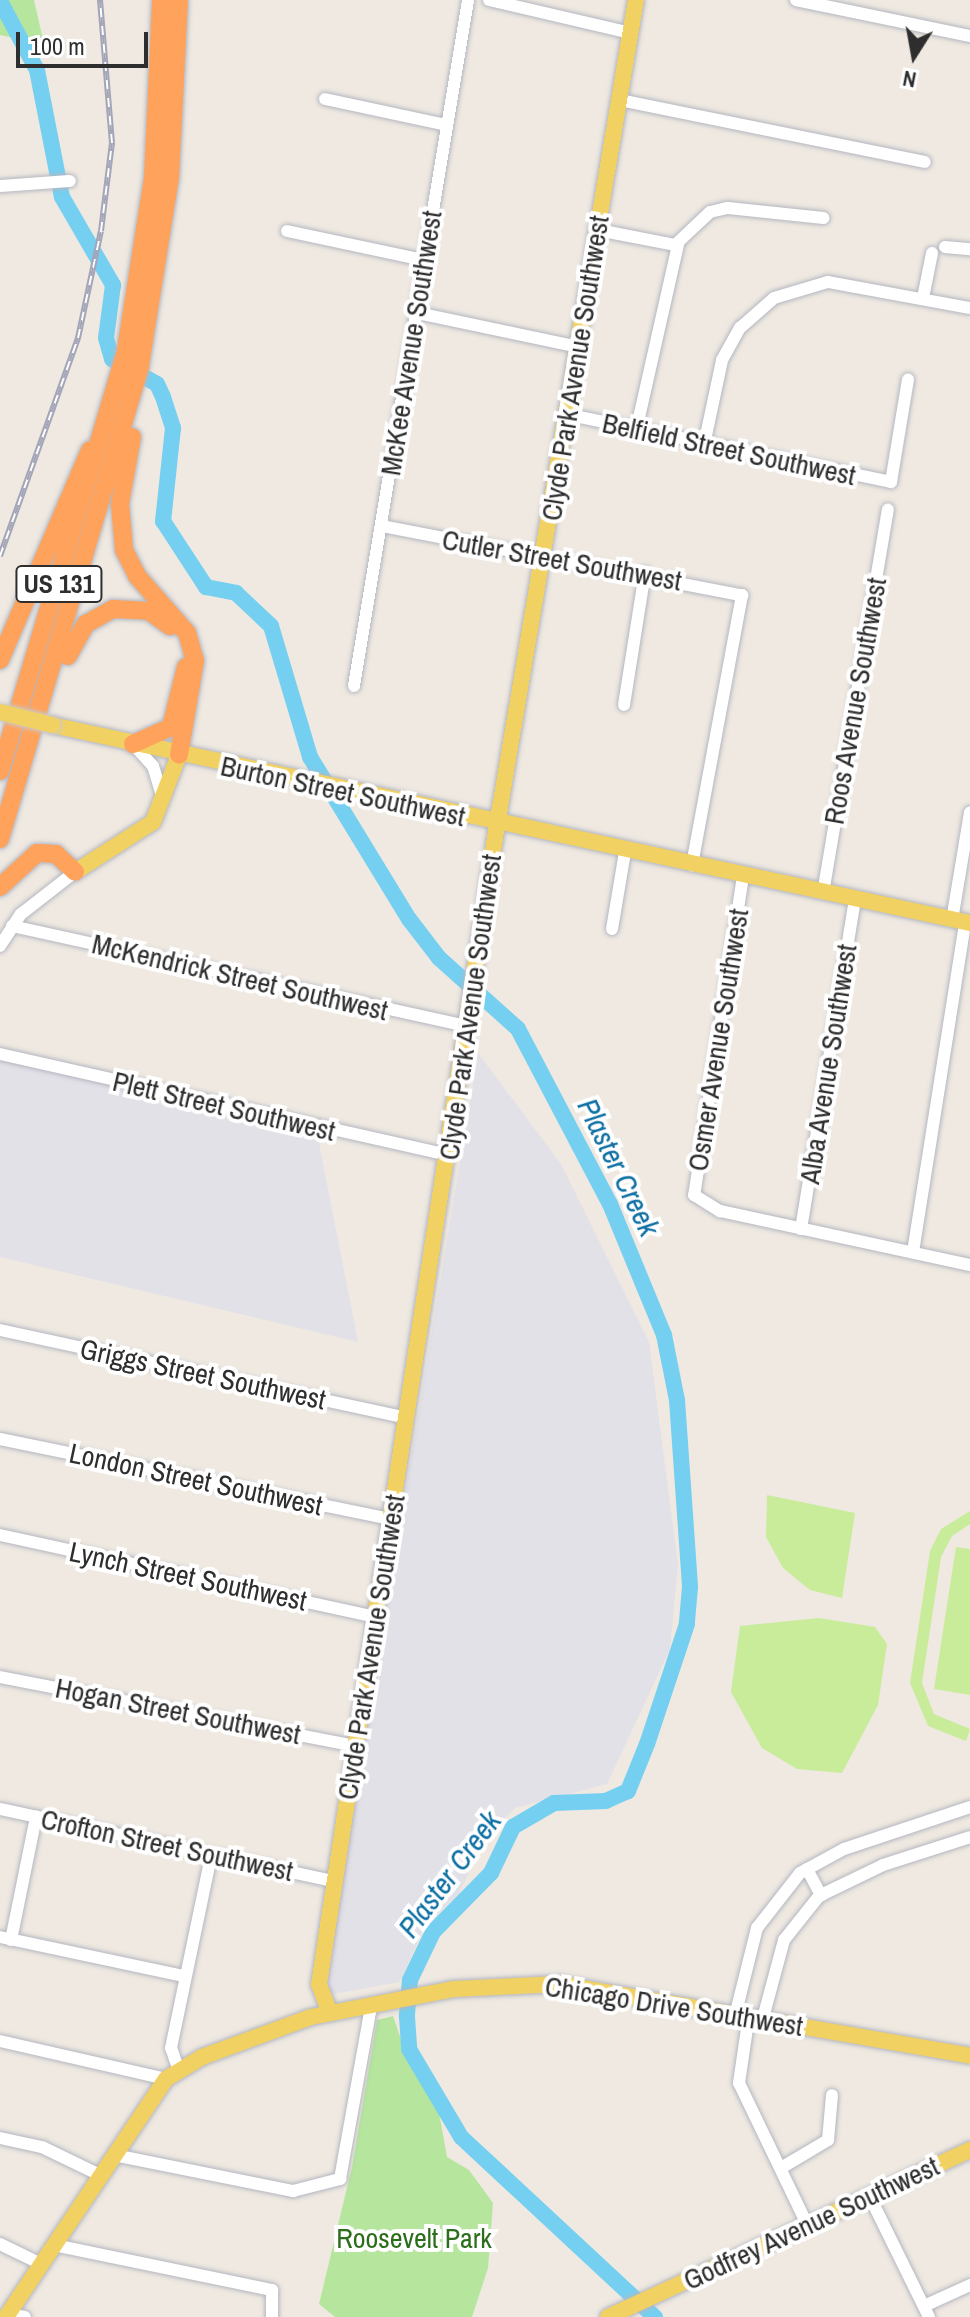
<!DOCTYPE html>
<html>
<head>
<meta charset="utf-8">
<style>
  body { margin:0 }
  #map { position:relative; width:970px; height:2317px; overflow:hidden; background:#efe9e1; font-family:"Archivo Narrow",sans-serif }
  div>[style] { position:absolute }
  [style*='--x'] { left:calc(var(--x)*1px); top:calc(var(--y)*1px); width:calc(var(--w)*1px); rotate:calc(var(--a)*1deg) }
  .industrial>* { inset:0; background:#e3e1e8 }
  .green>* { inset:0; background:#b6e59e }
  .pitch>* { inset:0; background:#c9ec9a }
  .river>* { height:16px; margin:-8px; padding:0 8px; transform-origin:8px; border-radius:8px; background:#75cff0 }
  .roads { filter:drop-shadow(0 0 2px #b4b7c1) drop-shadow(0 0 2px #b4b7c1) }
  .minor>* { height:12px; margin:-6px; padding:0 6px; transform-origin:6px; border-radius:6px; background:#fff }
  .major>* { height:16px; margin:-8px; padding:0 8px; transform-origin:8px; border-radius:8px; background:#f2d163 }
  .highway>* { height:18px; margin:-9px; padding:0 9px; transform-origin:9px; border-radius:9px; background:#ffa35c }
  .rail>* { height:6px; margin-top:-3px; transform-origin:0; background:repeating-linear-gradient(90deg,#fff 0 9px,#a3a6b8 0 18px); box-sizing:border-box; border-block:2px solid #a3a6b8 }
  .bridges { filter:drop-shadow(0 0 2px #c9c9c9) drop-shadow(0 0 2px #c9c9c9) }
  .major-bridge>* { height:16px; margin:-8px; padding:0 8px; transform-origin:8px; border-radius:8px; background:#f2d163 }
  span { translate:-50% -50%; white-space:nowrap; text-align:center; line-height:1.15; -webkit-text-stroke:8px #fff; paint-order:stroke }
  .shield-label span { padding:2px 6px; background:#fff; border:2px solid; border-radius:6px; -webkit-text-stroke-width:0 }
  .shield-label { font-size:26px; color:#2e2e2e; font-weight:700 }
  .street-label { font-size:28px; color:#2e2e2e }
  .park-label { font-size:28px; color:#2c6e1b }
  .water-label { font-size:30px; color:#0d6fa3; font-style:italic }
  .north { position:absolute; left:874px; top:16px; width:80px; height:80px; -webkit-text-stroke:6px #fff; paint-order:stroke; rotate:191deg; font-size:22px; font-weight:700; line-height:32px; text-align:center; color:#2e2e2e }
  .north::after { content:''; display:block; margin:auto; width:28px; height:36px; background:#2e2e2e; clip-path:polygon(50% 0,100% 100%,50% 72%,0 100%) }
  .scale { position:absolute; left:16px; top:32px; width:132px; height:36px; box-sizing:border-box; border:4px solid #2e2e2e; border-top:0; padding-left:10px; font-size:24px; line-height:28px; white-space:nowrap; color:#2e2e2e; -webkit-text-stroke:6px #fff; paint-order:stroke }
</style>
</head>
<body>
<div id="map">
  <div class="industrial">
    <i style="clip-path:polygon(478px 1053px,561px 1164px,649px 1342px,678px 1565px,670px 1649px,607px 1784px,515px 1808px,484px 1840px,459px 1894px,425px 1926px,400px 1982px,333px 1994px,326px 1985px,360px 1766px)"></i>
    <i style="clip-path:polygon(0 1059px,317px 1133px,358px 1342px,0 1257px)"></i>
  </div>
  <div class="green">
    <i style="clip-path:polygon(0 0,34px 0,44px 44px,0 35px)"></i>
    <i style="clip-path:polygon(393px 2016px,409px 2062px,436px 2096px,447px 2157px,469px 2170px,493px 2203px,488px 2268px,472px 2317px,335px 2317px,319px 2304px,352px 2167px,377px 2020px)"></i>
  </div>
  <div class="pitch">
    <i style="clip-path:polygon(767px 1495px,855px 1513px,842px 1598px,810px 1590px,783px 1568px,766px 1537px)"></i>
    <i style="clip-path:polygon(970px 1511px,970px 1524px,952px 1536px,941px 1557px,922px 1683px,934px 1714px,970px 1729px,966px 1741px,928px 1726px,910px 1683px,930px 1551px,941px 1529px)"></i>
    <i style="clip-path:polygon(956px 1547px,970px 1549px,970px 1695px,934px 1689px)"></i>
    <i style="clip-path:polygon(819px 1618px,875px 1627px,887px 1644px,878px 1705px,842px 1773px,797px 1769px,762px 1748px,731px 1692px,740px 1626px)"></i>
  </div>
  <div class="river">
    <i style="--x:0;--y:1;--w:78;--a:61.8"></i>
    <i style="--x:37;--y:70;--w:129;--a:78.9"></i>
    <i style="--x:62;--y:197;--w:102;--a:59.9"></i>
    <i style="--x:113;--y:285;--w:53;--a:97.5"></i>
    <i style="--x:106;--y:338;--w:22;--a:74"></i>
    <i style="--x:112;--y:359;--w:51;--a:29.1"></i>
    <i style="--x:157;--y:384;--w:14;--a:65"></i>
    <i style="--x:163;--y:397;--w:33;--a:72"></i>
    <i style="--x:173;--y:428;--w:94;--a:96.1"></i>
    <i style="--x:163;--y:521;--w:79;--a:56.9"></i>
    <i style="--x:206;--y:587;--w:31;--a:11"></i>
    <i style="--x:236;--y:593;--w:48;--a:43.3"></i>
    <i style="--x:271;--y:626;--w:137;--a:73.4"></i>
    <i style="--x:310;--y:757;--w:190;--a:58.6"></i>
    <i style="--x:409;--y:919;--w:49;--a:52.4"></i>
    <i style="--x:439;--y:958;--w:106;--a:41.9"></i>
    <i style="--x:518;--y:1029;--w:198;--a:62.3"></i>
    <i style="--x:610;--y:1204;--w:142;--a:67.6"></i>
    <i style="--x:664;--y:1335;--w:66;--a:78.7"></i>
    <i style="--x:677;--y:1400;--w:187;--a:86"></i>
    <i style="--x:690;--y:1587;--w:37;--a:95"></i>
    <i style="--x:687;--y:1624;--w:126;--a:108.4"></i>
    <i style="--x:647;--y:1744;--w:51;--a:112"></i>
    <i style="--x:628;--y:1791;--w:24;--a:156"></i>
    <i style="--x:606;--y:1801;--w:52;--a:177.8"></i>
    <i style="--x:554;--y:1803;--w:48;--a:149.7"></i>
    <i style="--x:513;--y:1827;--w:51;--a:115.6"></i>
    <i style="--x:491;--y:1873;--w:83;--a:134.5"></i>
    <i style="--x:433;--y:1932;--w:53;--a:115.6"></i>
    <i style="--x:410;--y:1980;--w:37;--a:95"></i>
    <i style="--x:407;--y:2017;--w:32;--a:86"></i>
    <i style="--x:409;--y:2049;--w:102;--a:59.4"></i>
    <i style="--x:461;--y:2137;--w:265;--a:42.9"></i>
  </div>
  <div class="roads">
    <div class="minor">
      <i style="--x:489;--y:0;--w:146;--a:13.1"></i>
      <i style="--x:796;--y:0;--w:178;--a:11.7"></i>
      <i style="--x:325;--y:99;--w:124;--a:12.1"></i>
      <i style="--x:620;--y:100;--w:311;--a:11.5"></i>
      <i style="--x:0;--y:186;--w:70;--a:-4.1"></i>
      <i style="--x:598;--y:230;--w:78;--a:11"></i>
      <i style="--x:675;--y:245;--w:48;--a:-43.3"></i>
      <i style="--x:710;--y:212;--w:18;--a:-13"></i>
      <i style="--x:728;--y:208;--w:96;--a:6"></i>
      <i style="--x:287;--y:231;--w:140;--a:12"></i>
      <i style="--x:945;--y:247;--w:25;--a:5"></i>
      <i style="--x:923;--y:298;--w:46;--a:-78.7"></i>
      <i style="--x:418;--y:313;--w:165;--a:11.9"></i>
      <i style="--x:566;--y:414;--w:332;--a:11.8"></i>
      <i style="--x:891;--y:482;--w:104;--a:-80.6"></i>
      <i style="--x:636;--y:431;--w:192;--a:-77.3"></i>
      <i style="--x:704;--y:445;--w:87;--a:-78"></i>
      <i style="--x:722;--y:360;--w:37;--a:-61"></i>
      <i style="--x:740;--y:328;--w:45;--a:-41.4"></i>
      <i style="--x:774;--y:298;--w:56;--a:-16.5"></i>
      <i style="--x:828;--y:282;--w:144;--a:10.4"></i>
      <i style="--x:382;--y:526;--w:367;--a:10.9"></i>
      <i style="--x:742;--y:595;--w:275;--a:100.5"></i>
      <i style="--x:354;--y:686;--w:695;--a:-80.56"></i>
      <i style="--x:624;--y:705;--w:134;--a:-81"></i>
      <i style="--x:133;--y:744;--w:30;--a:48"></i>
      <i style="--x:153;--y:766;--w:31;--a:73"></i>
      <i style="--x:743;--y:876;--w:323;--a:98.7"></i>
      <i style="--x:694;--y:1195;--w:31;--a:32"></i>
      <i style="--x:720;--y:1211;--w:256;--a:12.2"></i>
      <i style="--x:823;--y:893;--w:389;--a:-80.4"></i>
      <i style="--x:952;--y:920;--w:109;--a:-80.5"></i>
      <i style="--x:12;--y:926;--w:467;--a:12.4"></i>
      <i style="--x:612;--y:929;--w:78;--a:-80.4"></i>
      <i style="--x:0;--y:946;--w:38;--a:-57"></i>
      <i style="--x:21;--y:914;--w:68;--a:-37.9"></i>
      <i style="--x:0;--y:1054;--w:460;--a:12.7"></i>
      <i style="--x:801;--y:1229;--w:333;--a:-80.7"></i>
      <i style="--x:913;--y:1252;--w:334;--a:-81"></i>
      <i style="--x:0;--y:1330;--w:416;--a:12.2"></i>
      <i style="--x:0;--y:1439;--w:399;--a:11.6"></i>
      <i style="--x:0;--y:1535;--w:385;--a:12.3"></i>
      <i style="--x:0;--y:1677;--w:362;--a:11"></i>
      <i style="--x:0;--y:1809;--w:342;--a:12.2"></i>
      <i style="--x:807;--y:1869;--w:30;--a:62"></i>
      <i style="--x:0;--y:1937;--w:187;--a:12"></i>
      <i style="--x:11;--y:1940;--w:126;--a:-78.5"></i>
      <i style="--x:736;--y:2012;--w:87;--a:-76"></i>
      <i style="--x:757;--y:1928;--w:70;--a:-52"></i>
      <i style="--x:800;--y:1873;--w:50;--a:-28.6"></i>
      <i style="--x:844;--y:1849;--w:133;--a:-18.4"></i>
      <i style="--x:749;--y:2015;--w:69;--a:98.4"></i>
      <i style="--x:739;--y:2083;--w:157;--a:64.3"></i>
      <i style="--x:763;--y:2018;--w:81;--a:-74.9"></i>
      <i style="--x:784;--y:1940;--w:56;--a:-51.5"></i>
      <i style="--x:819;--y:1896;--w:71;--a:-25.8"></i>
      <i style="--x:883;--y:1865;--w:91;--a:-17.8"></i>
      <i style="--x:0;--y:2041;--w:170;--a:12.9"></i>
      <i style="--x:178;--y:2068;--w:21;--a:-109"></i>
      <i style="--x:171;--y:2048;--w:196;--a:-78.2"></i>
      <i style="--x:0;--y:2138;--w:43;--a:12.1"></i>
      <i style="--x:42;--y:2147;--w:64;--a:25.8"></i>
      <i style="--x:114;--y:2155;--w:183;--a:11.4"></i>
      <i style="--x:293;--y:2191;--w:49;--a:-14.3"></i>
      <i style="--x:340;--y:2179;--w:176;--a:-79.8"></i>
      <i style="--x:781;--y:2168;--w:55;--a:-30.8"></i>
      <i style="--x:828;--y:2140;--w:45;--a:-84.9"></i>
      <i style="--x:869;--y:2195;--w:136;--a:63.8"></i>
      <i style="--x:0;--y:2244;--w:46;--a:26"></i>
      <i style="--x:54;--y:2245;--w:223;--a:11.7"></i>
      <i style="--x:272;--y:2290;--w:27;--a:90"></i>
      <i style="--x:924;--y:2306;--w:51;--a:-24.5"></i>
      <i style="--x:8;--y:2314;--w:17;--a:10"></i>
    </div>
    <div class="major">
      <i style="--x:52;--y:725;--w:939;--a:12.17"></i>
      <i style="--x:75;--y:872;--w:93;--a:-32.7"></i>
      <i style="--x:153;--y:822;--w:72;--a:-68.8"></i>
      <i style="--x:330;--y:2013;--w:31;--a:-111"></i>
      <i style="--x:319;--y:1984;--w:1173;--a:-81.27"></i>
      <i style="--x:497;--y:825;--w:837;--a:-80.44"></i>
      <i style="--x:6;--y:2317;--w:287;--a:-56.1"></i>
      <i style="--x:166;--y:2079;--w:42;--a:-31.4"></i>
      <i style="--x:202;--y:2057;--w:116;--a:-20.2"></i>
      <i style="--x:311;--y:2017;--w:146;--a:-11.1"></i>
      <i style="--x:454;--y:1989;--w:105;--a:-2.7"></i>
      <i style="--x:559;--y:1984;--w:417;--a:9.9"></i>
      <i style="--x:608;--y:2317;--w:399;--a:-24.8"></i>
    </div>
    <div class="highway">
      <i style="--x:132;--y:437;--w:68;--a:100.2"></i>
      <i style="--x:120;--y:504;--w:46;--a:85"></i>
      <i style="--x:124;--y:550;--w:29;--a:63"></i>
      <i style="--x:137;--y:576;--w:76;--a:48.7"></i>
      <i style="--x:187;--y:633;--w:29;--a:74"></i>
      <i style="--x:195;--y:661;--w:95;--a:99.7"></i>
      <i style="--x:68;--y:656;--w:37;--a:-61"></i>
      <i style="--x:86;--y:624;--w:31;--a:-29"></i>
      <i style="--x:113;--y:609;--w:36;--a:3"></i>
      <i style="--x:149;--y:611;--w:26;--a:36"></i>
      <i style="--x:0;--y:660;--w:228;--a:-66.8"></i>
      <i style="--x:133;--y:744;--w:42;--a:-24.1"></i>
      <i style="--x:171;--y:727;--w:62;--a:-76"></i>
      <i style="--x:0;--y:771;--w:439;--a:-73.3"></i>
      <i style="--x:126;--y:350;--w:174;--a:-81.1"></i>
      <i style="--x:153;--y:178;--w:178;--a:-87.4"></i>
      <i style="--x:0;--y:839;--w:494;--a:-73.5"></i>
      <i style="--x:140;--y:365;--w:190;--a:-80.9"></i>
      <i style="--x:170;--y:177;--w:177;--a:-87.1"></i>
      <i style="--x:0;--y:887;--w:50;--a:-42.6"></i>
      <i style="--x:37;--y:853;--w:19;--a:3"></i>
      <i style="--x:56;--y:854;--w:26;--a:43"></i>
    </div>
  </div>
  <div class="rail">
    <i style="--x:0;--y:556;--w:232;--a:-70.3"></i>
    <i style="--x:78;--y:338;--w:109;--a:-77.9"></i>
    <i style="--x:101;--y:231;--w:89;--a:-82.9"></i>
    <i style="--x:112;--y:143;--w:144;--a:-94.8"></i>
  </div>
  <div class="bridges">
    <div class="major-bridge">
      <i style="--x:0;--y:712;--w:54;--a:14"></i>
    </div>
  </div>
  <div class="shield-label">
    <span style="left:59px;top:584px">US 131</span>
  </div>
  <div class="street-label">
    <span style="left:411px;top:343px;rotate:-81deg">McKee Avenue Southwest</span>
    <span style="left:575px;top:368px;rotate:-81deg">Clyde Park Avenue Southwest</span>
    <span style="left:729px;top:449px;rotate:12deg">Belfield Street Southwest</span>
    <span style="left:562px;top:560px;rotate:10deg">Cutler Street Southwest</span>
    <span style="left:855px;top:701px;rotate:-80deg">Roos Avenue Southwest</span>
    <span style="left:343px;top:791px;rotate:12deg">Burton Street Southwest</span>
    <span style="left:240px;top:977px;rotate:13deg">McKendrick Street Southwest</span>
    <span style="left:470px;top:1007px;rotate:-82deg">Clyde Park Avenue Southwest</span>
    <span style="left:718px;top:1040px;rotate:-81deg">Osmer Avenue Southwest</span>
    <span style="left:828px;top:1064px;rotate:-81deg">Alba Avenue Southwest</span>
    <span style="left:224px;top:1106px;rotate:13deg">Plett Street Southwest</span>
    <span style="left:203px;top:1374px;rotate:12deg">Griggs Street Southwest</span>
    <span style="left:196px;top:1479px;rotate:12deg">London Street Southwest</span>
    <span style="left:188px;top:1576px;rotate:12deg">Lynch Street Southwest</span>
    <span style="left:371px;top:1647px;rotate:-81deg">Clyde Park Avenue Southwest</span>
    <span style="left:178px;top:1711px;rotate:11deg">Hogan Street Southwest</span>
    <span style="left:167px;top:1845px;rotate:12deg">Crofton Street Southwest</span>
    <span style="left:674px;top:2006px;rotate:9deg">Chicago Drive Southwest</span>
    <span style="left:811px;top:2223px;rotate:-25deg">Godfrey Avenue Southwest</span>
  </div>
  <div class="park-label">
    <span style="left:414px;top:2238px">Roosevelt Park</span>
  </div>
  <div class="water-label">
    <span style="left:619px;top:1167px;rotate:64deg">Plaster Creek</span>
    <span style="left:449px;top:1874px;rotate:-53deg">Plaster Creek</span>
  </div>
  <div class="north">N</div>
  <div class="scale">100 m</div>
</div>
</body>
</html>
